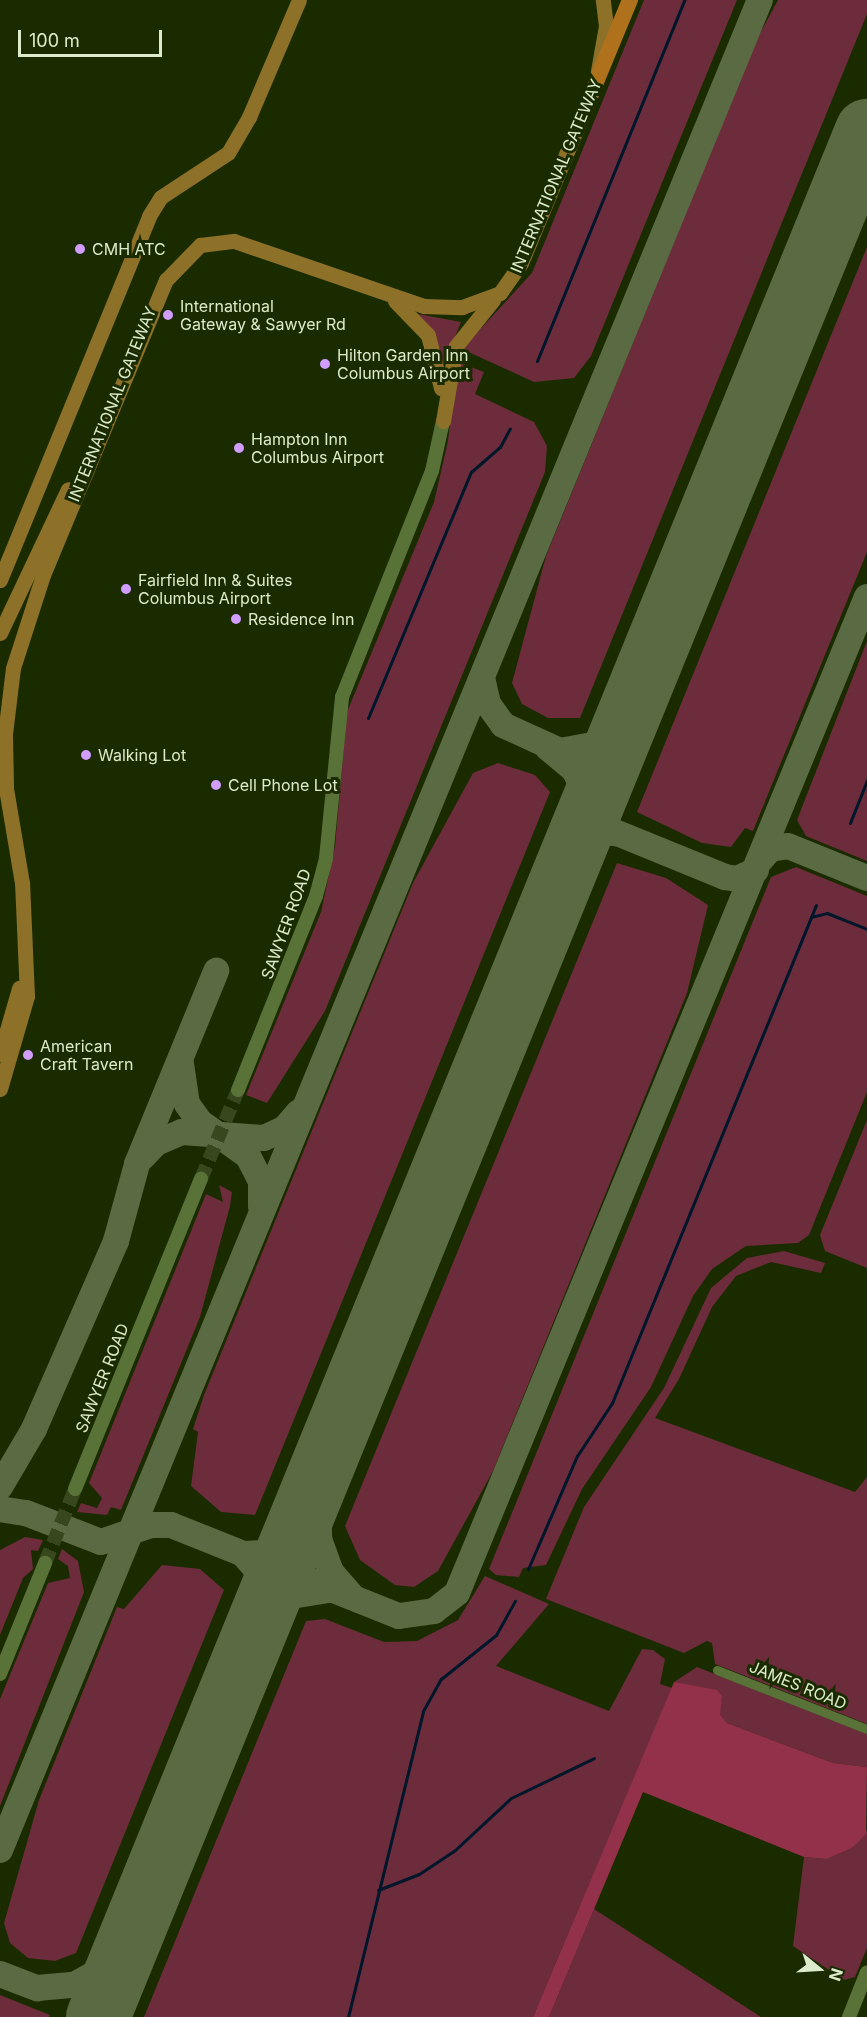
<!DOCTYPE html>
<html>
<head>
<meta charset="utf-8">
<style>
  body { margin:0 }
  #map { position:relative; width:867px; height:2017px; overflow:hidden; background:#1a2b00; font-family:Inter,sans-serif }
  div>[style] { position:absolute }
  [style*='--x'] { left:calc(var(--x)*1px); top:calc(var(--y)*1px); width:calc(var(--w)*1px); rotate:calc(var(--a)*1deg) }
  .green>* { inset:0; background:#6c2c3b }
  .forest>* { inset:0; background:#93314a }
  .stream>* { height:3px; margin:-1.5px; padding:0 1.5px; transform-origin:1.5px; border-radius:1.5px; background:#00162b }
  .taxiway>* { height:26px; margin:-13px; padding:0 13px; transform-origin:13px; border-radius:13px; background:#5a6a43 }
  .runway>* { height:64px; margin:-32px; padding:0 32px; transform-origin:32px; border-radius:32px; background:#5a6a43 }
  .secondary-tunnel>* { height:14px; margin-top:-7px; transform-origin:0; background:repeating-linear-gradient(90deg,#37481f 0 14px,transparent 0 21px) }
  .street>* { height:9px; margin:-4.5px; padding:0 4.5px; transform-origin:4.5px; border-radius:4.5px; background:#597238 }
  .secondary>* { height:14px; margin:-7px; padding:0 7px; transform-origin:7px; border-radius:7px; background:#597238 }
  .primary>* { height:15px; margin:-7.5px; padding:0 7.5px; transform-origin:7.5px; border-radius:7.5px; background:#8d7128 }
  .highway>* { height:16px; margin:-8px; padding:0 8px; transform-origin:8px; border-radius:8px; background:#b0711d }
  .dots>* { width:16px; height:16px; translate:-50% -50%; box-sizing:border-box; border:3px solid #1a2b00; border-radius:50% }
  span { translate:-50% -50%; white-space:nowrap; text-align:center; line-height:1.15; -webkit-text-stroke:6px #1a2b00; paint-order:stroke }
  .street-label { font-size:16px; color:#dcebcc }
  .poi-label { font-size:16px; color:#dcebcc }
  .left { translate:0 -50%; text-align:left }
  .north { position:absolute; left:789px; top:1939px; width:60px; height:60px; -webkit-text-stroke:4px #1a2b00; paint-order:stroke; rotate:108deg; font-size:16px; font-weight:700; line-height:24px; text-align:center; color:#dcebcc }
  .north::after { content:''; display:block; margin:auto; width:21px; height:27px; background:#dcebcc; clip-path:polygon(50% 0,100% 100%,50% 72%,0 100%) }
  .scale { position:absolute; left:18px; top:30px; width:144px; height:27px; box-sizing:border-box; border:3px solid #dcebcc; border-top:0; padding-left:8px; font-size:18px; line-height:21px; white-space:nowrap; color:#dcebcc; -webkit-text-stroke:4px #1a2b00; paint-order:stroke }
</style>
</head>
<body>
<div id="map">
  <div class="green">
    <i style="clip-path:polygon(644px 0,737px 0,591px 356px,574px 378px,534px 382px,462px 349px,532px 273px)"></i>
    <i style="clip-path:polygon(778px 0,867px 0,867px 14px,580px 718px,548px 718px,522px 704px,512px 683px,546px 556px,756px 41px)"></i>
    <i style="clip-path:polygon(867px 247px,867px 552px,753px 831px,745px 828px,731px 847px,702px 843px,637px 812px)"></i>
    <i style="clip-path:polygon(418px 314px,461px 322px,444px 364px,442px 364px)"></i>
    <i style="clip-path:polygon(461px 363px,484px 372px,475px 394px,534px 422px,547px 446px,545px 472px,325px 1011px,267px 1103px,246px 1095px,321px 912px,335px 846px,347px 712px,434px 502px,448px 441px,456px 365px)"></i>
    <i style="clip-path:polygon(867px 641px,867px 861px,806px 836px,797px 820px)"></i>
    <i style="clip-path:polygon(498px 763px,535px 775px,550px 792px,255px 1515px,221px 1512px,191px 1486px,198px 1432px,193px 1429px,204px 1395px,413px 883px,473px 773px)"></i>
    <i style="clip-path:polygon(617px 863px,666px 878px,708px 905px,687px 993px,493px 1471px,438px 1571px,414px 1587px,395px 1585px,360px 1560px,345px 1526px)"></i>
    <i style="clip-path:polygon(796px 867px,867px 896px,867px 1092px,809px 1235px,798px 1243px,746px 1246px,712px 1269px,693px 1296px,651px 1387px,582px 1489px,546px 1565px,523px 1568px,519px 1577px,496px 1575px,489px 1569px,771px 877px)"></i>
    <i style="clip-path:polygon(867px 1120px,867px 1268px,825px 1251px,820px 1235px)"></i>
    <i style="clip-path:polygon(219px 1185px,232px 1192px,230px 1206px,200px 1317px,121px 1510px,111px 1507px,107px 1515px,77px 1512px,81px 1503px,97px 1508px,102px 1498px,89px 1483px,206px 1194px,223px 1202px)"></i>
    <i style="clip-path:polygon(784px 1251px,825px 1263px,821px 1273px,771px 1262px,736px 1276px,712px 1307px,679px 1379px,655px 1418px,855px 1492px,867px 1477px,867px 1724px,715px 1664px,712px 1643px,707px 1641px,684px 1653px,546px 1599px,584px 1507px,664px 1388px,711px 1288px,747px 1258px)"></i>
    <i style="clip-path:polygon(25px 1537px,43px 1540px,38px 1551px,31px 1550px,33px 1569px,23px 1578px,0 1635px,0 1550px)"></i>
    <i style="clip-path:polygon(62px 1549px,78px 1561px,84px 1592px,0 1806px,0 1699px,48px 1583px,70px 1578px,68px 1566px,58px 1559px)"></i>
    <i style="clip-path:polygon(162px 1565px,200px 1569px,224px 1590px,76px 1953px,55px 1961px,28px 1958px,10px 1943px,4px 1923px,39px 1800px,117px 1607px,124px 1609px)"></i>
    <i style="clip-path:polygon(485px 1576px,549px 1604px,496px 1666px,609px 1711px,642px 1649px,653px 1650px,665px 1659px,660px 1684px,672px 1688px,533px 2017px,144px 2017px,306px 1621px,325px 1619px,384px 1642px,417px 1641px,458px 1620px)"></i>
    <i style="clip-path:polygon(697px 1667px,867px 1734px,867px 1767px,833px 1763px,727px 1723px,719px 1715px,722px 1696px,674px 1682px)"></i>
    <i style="clip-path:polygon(867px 1830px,867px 1948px,855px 1977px,844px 1980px,793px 1946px,804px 1857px,827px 1859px,852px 1848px)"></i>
    <i style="clip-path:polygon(594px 1909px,761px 2017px,549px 2017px)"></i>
    <i style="clip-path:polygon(0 1995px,50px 2015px,49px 2017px,0 2017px)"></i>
  </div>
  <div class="forest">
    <i style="clip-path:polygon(674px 1682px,717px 1690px,722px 1696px,720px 1715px,727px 1723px,833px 1763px,867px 1767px,866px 1834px,852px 1848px,827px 1859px,804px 1857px,643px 1792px,549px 2017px,533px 2017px)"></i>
  </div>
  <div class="stream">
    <i style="--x:537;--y:361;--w:390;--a:-67.8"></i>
    <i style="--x:368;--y:718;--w:267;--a:-67.3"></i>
    <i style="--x:471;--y:472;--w:38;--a:-41"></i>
    <i style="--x:500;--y:447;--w:21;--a:-62"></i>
    <i style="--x:850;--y:823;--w:46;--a:-68.4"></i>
    <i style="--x:811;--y:917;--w:16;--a:-14"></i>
    <i style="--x:827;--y:913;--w:43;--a:21.8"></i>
    <i style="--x:528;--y:1569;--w:123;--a:-66.6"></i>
    <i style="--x:577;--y:1456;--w:64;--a:-56.6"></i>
    <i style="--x:612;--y:1403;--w:538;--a:-67.72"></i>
    <i style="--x:378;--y:1890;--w:44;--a:-21.3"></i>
    <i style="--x:419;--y:1874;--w:43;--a:-33.7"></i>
    <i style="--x:455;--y:1850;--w:76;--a:-42.9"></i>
    <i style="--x:511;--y:1798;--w:92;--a:-25.7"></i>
    <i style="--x:348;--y:2017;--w:315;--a:-76.2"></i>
    <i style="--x:423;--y:1711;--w:37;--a:-61"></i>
    <i style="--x:441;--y:1679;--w:70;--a:-38.7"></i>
    <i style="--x:496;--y:1635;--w:39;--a:-61"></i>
  </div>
  <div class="taxiway">
    <i style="--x:483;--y:682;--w:23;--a:77"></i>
    <i style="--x:488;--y:704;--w:26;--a:54"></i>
    <i style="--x:503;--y:725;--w:63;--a:24.5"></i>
    <i style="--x:560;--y:751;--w:44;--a:-10.5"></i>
    <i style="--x:603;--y:743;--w:46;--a:-51.1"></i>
    <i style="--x:548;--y:748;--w:34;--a:40"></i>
    <i style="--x:574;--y:770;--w:66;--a:61.9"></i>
    <i style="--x:605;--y:828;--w:130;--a:22.2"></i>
    <i style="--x:725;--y:877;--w:12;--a:9"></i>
    <i style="--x:737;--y:879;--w:21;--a:-25"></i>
    <i style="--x:574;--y:848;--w:24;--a:-45"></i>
    <i style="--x:591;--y:831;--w:25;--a:5"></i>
    <i style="--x:758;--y:863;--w:18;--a:-49"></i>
    <i style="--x:770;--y:849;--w:18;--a:-9"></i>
    <i style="--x:788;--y:846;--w:85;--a:22.1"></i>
    <i style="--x:181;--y:1064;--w:40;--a:81.5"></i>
    <i style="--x:187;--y:1104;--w:22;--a:54"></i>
    <i style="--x:200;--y:1122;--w:59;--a:35.3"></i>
    <i style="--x:248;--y:1156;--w:28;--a:63"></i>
    <i style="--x:261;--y:1181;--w:25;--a:90"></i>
    <i style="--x:143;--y:1157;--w:19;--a:-47"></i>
    <i style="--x:156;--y:1143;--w:28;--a:-23"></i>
    <i style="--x:182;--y:1132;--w:82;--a:4.2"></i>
    <i style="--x:264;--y:1138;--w:23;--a:-25"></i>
    <i style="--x:285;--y:1128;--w:21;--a:-49"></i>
    <i style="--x:325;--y:1459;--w:45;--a:99"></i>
    <i style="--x:318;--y:1503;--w:36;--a:88"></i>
    <i style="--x:319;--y:1539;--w:35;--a:70"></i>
    <i style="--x:331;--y:1572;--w:30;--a:49"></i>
    <i style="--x:0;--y:1487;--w:67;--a:-59.6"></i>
    <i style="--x:34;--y:1429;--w:205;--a:-66.4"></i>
    <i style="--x:116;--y:1241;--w:80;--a:-74.7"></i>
    <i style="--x:137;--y:1164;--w:209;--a:-67.7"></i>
    <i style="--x:0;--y:1509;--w:26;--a:9"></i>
    <i style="--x:26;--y:1513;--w:80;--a:21.1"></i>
    <i style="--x:101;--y:1542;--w:53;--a:-18.8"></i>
    <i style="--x:151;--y:1525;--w:20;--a:0"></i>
    <i style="--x:171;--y:1525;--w:245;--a:21.8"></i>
    <i style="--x:399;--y:1616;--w:35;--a:-8"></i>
    <i style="--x:434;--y:1611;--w:29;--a:-38"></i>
    <i style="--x:457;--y:1593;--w:1077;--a:-67.63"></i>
    <i style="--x:243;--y:1554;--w:28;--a:49"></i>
    <i style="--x:261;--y:1575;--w:32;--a:83"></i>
    <i style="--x:246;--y:1554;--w:28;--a:-4"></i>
    <i style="--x:274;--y:1552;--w:35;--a:-46"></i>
    <i style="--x:257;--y:1625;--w:40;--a:-45"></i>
    <i style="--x:285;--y:1597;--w:44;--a:-9.2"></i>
    <i style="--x:0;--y:1850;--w:2000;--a:-67.67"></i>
    <i style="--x:0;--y:1974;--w:40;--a:21"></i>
    <i style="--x:37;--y:1988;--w:37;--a:-5"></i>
    <i style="--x:74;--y:1985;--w:25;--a:-29"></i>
    <i style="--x:96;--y:1973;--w:50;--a:-47.4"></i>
  </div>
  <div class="runway">
    <i style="--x:98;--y:2017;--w:2037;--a:-67.82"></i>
  </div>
  <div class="secondary-tunnel">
    <i style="--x:201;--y:1179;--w:96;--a:-67.4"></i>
    <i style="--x:45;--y:1563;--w:80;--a:-67.9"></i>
  </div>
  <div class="street">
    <i style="--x:717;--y:1670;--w:161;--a:21.5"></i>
  </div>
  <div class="secondary">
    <i style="--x:238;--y:1090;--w:209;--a:-68.1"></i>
    <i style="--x:316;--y:896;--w:39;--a:-75"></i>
    <i style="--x:326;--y:858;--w:162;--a:-84.3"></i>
    <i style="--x:342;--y:697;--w:243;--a:-68.3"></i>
    <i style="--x:432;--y:471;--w:51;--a:-77.6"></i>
    <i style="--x:75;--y:1489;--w:335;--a:-67.9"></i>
    <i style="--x:0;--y:1674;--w:120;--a:-67.9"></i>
    <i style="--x:849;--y:2017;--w:48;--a:-68.2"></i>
  </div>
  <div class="primary">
    <i style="--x:395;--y:301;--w:47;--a:45.9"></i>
    <i style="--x:428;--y:335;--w:55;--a:76.2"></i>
    <i style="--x:443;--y:421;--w:76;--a:-80.2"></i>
    <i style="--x:456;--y:346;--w:59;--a:-51.2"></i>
    <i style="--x:0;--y:580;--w:393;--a:-67.7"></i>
    <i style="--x:149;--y:216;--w:22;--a:-58"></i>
    <i style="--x:161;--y:197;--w:80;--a:-33.3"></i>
    <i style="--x:228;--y:153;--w:42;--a:-59.7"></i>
    <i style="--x:249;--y:117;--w:127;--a:-66.9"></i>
    <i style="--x:0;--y:633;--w:159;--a:-64.7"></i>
    <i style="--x:0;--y:1054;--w:69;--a:-73.9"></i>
    <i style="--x:0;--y:1089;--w:97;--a:-73.8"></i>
    <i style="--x:27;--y:996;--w:113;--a:-92.5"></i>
    <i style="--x:22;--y:883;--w:96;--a:-99.6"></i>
    <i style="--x:6;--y:788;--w:54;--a:-91.1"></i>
    <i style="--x:5;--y:734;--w:66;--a:-83.1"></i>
    <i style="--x:13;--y:668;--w:98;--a:-72.1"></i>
    <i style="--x:43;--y:575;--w:320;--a:-67.4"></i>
    <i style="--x:166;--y:280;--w:49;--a:-45.8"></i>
    <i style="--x:200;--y:245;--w:34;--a:-7"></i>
    <i style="--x:234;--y:241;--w:201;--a:18.9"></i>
    <i style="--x:424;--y:306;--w:38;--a:2"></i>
    <i style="--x:462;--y:307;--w:40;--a:-20.2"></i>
    <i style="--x:500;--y:293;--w:37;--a:-55"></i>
    <i style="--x:521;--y:263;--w:196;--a:-67.5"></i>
    <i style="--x:596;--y:82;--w:57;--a:-79.9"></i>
    <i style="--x:606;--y:26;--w:26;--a:-97"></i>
  </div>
  <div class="highway">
    <i style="--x:596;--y:82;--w:89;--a:-67.5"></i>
  </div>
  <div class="dots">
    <i style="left:80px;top:249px;background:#d19dfe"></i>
    <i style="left:168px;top:315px;background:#d19dfe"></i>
    <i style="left:325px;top:364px;background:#d19dfe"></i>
    <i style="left:239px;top:448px;background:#d19dfe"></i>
    <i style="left:126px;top:589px;background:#d19dfe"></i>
    <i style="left:236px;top:619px;background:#d19dfe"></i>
    <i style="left:86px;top:755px;background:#d19dfe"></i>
    <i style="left:216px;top:785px;background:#d19dfe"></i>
    <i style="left:28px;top:1055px;background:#d19dfe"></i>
  </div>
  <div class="street-label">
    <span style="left:556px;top:176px;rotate:-67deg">INTERNATIONAL GATEWAY</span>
    <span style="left:112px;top:404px;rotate:-68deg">INTERNATIONAL GATEWAY</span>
    <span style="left:286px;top:924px;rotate:-70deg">SAWYER ROAD</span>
    <span style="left:102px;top:1378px;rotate:-68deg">SAWYER ROAD</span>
    <span style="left:798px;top:1685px;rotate:22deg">JAMES ROAD</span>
  </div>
  <div class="poi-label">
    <span class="left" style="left:92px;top:249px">CMH ATC</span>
    <span class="left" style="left:180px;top:315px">International<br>Gateway &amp; Sawyer Rd</span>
    <span class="left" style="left:337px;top:364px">Hilton Garden Inn<br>Columbus Airport</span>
    <span class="left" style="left:251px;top:448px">Hampton Inn<br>Columbus Airport</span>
    <span class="left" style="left:138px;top:589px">Fairfield Inn &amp; Suites<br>Columbus Airport</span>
    <span class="left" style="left:248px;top:619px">Residence Inn</span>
    <span class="left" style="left:98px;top:755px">Walking Lot</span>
    <span class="left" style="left:228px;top:785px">Cell Phone Lot</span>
    <span class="left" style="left:40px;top:1055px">American<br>Craft Tavern</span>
  </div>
  <div class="north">N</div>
  <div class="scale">100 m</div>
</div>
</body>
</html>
